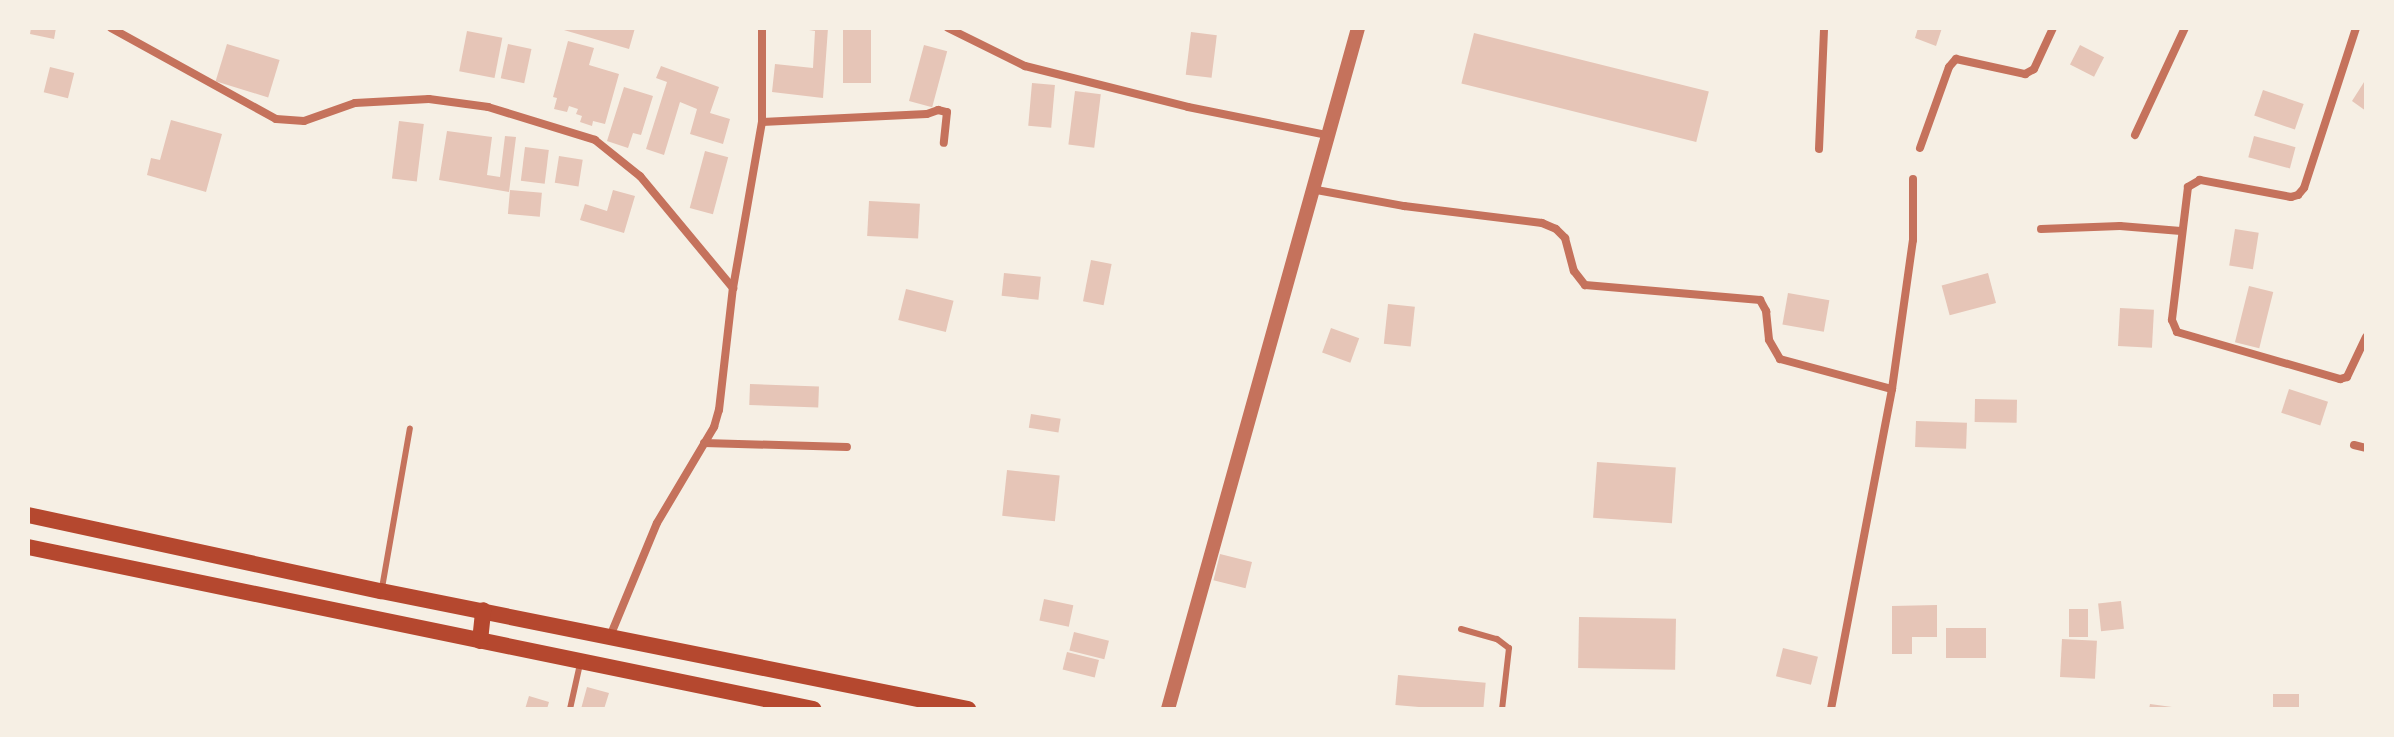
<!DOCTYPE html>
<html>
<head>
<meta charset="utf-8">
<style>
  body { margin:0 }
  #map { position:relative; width:2394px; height:737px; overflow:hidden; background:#f6efe4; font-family:Mulish,sans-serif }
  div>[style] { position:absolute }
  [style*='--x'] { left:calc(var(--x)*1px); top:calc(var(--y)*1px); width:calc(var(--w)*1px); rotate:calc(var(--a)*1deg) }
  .building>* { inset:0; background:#e6c5b7; transform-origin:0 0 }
  .service>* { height:6px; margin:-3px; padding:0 3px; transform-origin:3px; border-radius:3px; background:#c5725c }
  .minor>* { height:8px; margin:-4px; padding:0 4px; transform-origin:4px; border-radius:4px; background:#c5725c }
  .tertiary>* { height:14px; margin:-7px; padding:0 7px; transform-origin:7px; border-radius:7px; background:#c5725c }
  .secondary>* { height:16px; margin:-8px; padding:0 8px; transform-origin:8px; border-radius:8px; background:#b5482f }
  span { translate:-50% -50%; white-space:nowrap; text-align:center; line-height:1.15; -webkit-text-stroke:6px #f6efe4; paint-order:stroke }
  .frame { position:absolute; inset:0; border:30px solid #f6efe4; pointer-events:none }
</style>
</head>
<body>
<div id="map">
  <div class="building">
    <i style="clip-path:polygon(31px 28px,56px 28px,54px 39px,30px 34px)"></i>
    <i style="clip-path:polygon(557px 28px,635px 28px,629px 49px)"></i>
    <i style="clip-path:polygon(797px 28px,828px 28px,823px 98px,772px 92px,775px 64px,813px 68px,815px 31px)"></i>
    <i style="left:843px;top:28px;width:28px;height:55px"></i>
    <i style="clip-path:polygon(1918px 28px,1942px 28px,1936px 46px,1915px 38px)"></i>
    <i style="left:467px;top:31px;width:36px;height:41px;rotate:11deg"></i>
    <i style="left:1191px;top:32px;width:26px;height:43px;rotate:7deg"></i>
    <i style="left:1474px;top:33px;width:242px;height:52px;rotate:14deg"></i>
    <i style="clip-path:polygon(568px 41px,594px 48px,589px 65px,619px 74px,605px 124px,593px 121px,592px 126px,580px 122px,582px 116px,576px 114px,578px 109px,569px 106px,567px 112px,554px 109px,557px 98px,553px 97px)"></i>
    <i style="left:227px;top:44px;width:55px;height:39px;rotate:17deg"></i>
    <i style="left:508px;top:44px;width:24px;height:35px;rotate:12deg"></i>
    <i style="left:924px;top:45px;width:24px;height:58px;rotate:15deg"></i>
    <i style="left:2080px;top:45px;width:27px;height:22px;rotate:27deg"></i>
    <i style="clip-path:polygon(661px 66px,719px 87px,710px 113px,730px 119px,723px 144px,690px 134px,697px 109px,680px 102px,664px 155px,646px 149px,667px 82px,656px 78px)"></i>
    <i style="left:50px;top:67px;width:25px;height:26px;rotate:14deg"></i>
    <i style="clip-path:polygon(2366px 79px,2366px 111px,2352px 101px)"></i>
    <i style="left:1032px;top:83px;width:23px;height:43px;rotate:5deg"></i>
    <i style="clip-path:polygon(624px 87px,653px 96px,641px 135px,633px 133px,628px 148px,607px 141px)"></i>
    <i style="left:2263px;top:90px;width:43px;height:27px;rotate:19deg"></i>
    <i style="left:1075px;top:91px;width:26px;height:54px;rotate:7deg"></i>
    <i style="clip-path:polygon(171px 120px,222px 134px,206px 192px,147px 175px,151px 158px,160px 160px)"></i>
    <i style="left:399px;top:121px;width:25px;height:58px;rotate:7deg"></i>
    <i style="clip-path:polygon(447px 131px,492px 137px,487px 175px,500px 177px,505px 136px,516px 137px,509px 192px,439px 180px)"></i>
    <i style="left:2254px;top:136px;width:43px;height:22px;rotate:15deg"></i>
    <i style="left:525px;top:147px;width:24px;height:34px;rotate:7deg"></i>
    <i style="left:705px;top:151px;width:24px;height:59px;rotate:15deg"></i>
    <i style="left:559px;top:156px;width:24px;height:27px;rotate:9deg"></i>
    <i style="left:510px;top:190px;width:32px;height:24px;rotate:5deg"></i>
    <i style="clip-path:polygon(613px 190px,635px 196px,624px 233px,580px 220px,585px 204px,607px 211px)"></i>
    <i style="left:869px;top:201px;width:51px;height:35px;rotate:3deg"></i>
    <i style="left:2235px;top:229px;width:24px;height:37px;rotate:9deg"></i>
    <i style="left:1091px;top:260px;width:21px;height:42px;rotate:11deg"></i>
    <i style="left:1004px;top:273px;width:37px;height:23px;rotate:6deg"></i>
    <i style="left:1988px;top:273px;width:31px;height:48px;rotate:75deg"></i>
    <i style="left:2249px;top:286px;width:25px;height:58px;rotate:14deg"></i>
    <i style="left:906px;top:289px;width:49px;height:32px;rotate:14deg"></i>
    <i style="left:1788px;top:293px;width:42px;height:32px;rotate:10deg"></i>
    <i style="left:1388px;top:304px;width:27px;height:40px;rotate:6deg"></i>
    <i style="left:2120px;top:308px;width:34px;height:38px;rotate:3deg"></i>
    <i style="left:1331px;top:328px;width:30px;height:26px;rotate:20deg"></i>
    <i style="left:750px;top:384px;width:69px;height:21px;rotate:2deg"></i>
    <i style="left:2289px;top:389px;width:41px;height:25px;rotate:18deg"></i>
    <i style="left:1975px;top:399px;width:42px;height:23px;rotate:1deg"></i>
    <i style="left:1031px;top:414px;width:30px;height:14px;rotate:9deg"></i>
    <i style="left:1916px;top:421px;width:51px;height:26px;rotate:2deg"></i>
    <i style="left:1597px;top:462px;width:79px;height:56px;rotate:4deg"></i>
    <i style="left:1007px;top:470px;width:53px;height:46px;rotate:6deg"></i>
    <i style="left:1220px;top:554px;width:33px;height:27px;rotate:14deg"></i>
    <i style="left:1044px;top:599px;width:30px;height:22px;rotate:12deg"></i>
    <i style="left:2121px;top:601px;width:28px;height:23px;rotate:84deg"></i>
    <i style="clip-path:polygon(1937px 605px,1937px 637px,1912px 637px,1912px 654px,1892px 654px,1892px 606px)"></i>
    <i style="left:2069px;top:609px;width:19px;height:28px"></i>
    <i style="left:1579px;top:617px;width:97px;height:51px;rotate:1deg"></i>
    <i style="left:1946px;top:628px;width:40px;height:30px"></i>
    <i style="left:1074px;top:632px;width:36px;height:19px;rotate:14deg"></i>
    <i style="left:2062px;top:639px;width:35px;height:38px;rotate:3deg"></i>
    <i style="left:1783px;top:648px;width:36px;height:29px;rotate:14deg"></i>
    <i style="left:1067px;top:652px;width:33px;height:18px;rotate:14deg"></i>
    <i style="left:1398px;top:675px;width:88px;height:30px;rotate:5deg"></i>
    <i style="clip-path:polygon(587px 687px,609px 693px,604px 709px,581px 709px)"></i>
    <i style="left:2273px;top:694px;width:26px;height:15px"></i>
    <i style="clip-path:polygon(529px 696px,549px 702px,547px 709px,525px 709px)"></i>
    <i style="clip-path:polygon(2150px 704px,2172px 707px,2172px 709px,2149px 709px)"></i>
  </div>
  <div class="service">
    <i style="--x:382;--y:588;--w:162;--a:-80.1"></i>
    <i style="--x:1461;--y:629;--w:37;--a:16"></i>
    <i style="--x:1497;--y:639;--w:15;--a:37"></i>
    <i style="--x:1509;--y:648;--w:61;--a:96.5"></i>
    <i style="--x:570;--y:709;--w:46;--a:-77.5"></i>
  </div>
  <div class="minor">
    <i style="--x:111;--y:28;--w:188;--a:28.9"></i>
    <i style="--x:276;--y:119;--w:28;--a:4"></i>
    <i style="--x:304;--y:121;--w:54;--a:-19.4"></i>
    <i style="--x:355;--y:103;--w:74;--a:-3.1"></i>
    <i style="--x:429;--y:99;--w:60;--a:7.7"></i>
    <i style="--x:488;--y:107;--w:112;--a:17.1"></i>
    <i style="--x:595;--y:140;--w:58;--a:38.7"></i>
    <i style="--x:640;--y:176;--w:146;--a:50.3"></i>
    <i style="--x:948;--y:28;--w:86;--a:26.3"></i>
    <i style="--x:1025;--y:66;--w:168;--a:14.1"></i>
    <i style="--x:1188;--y:107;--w:142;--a:11.4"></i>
    <i style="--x:2356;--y:28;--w:168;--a:108"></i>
    <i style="--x:2304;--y:188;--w:9;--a:131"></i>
    <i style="--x:2298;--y:195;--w:7;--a:164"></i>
    <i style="--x:2291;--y:197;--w:93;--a:-169.4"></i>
    <i style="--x:2200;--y:180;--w:14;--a:150"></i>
    <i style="--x:2188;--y:187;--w:134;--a:96.9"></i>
    <i style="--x:2172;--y:320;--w:13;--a:67"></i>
    <i style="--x:2177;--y:332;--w:170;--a:16.1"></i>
    <i style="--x:2340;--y:379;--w:7;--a:-16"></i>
    <i style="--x:2347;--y:377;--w:44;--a:-64.6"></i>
    <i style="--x:762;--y:122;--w:165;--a:-2.8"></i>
    <i style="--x:927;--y:114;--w:12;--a:-20"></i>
    <i style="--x:938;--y:110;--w:9;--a:13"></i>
    <i style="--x:947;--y:112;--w:31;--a:96"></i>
    <i style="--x:2135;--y:135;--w:118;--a:-65"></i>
    <i style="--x:1920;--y:148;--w:86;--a:-70.3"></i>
    <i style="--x:1949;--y:67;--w:11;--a:-49"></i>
    <i style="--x:1956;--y:59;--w:71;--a:12.3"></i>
    <i style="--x:2025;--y:74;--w:10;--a:-29"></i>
    <i style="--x:2034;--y:69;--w:45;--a:-65.1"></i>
    <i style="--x:1819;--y:149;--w:121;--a:-87.6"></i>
    <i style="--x:1311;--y:189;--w:95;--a:10.4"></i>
    <i style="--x:1404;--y:206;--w:139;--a:7"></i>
    <i style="--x:1542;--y:223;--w:15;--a:23"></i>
    <i style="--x:1556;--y:229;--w:13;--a:45"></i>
    <i style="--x:1565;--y:238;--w:34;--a:75"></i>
    <i style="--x:1574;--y:271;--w:18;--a:52"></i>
    <i style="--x:1585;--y:285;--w:176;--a:4.9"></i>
    <i style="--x:1760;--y:300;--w:13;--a:61"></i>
    <i style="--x:1766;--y:311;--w:29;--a:84"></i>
    <i style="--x:1769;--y:340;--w:22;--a:60"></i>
    <i style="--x:1780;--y:359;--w:116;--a:15"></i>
    <i style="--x:2041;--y:229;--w:79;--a:-2.2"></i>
    <i style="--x:2120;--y:226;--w:61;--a:4.7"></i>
    <i style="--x:704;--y:443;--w:143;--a:1.6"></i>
    <i style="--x:2354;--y:445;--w:12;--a:14"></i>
    <i style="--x:611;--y:634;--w:120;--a:-67.5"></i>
    <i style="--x:657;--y:523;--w:112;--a:-59.3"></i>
    <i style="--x:714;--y:427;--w:18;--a:-74"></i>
    <i style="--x:719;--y:410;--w:123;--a:-83.5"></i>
    <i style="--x:733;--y:288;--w:169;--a:-80.1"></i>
    <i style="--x:762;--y:122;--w:94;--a:-90"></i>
    <i style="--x:1831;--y:709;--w:326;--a:-79.2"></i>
    <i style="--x:1892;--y:389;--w:150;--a:-82"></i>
    <i style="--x:1913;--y:240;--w:61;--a:-90"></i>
  </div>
  <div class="tertiary">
    <i style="--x:1168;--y:709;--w:707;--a:-74.41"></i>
  </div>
  <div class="secondary">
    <i style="--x:28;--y:515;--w:361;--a:12.2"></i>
    <i style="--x:381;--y:591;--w:599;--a:11.37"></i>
    <i style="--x:28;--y:547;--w:802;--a:11.66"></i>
    <i style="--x:480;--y:641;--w:31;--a:-84"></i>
  </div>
  <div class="frame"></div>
</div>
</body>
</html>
